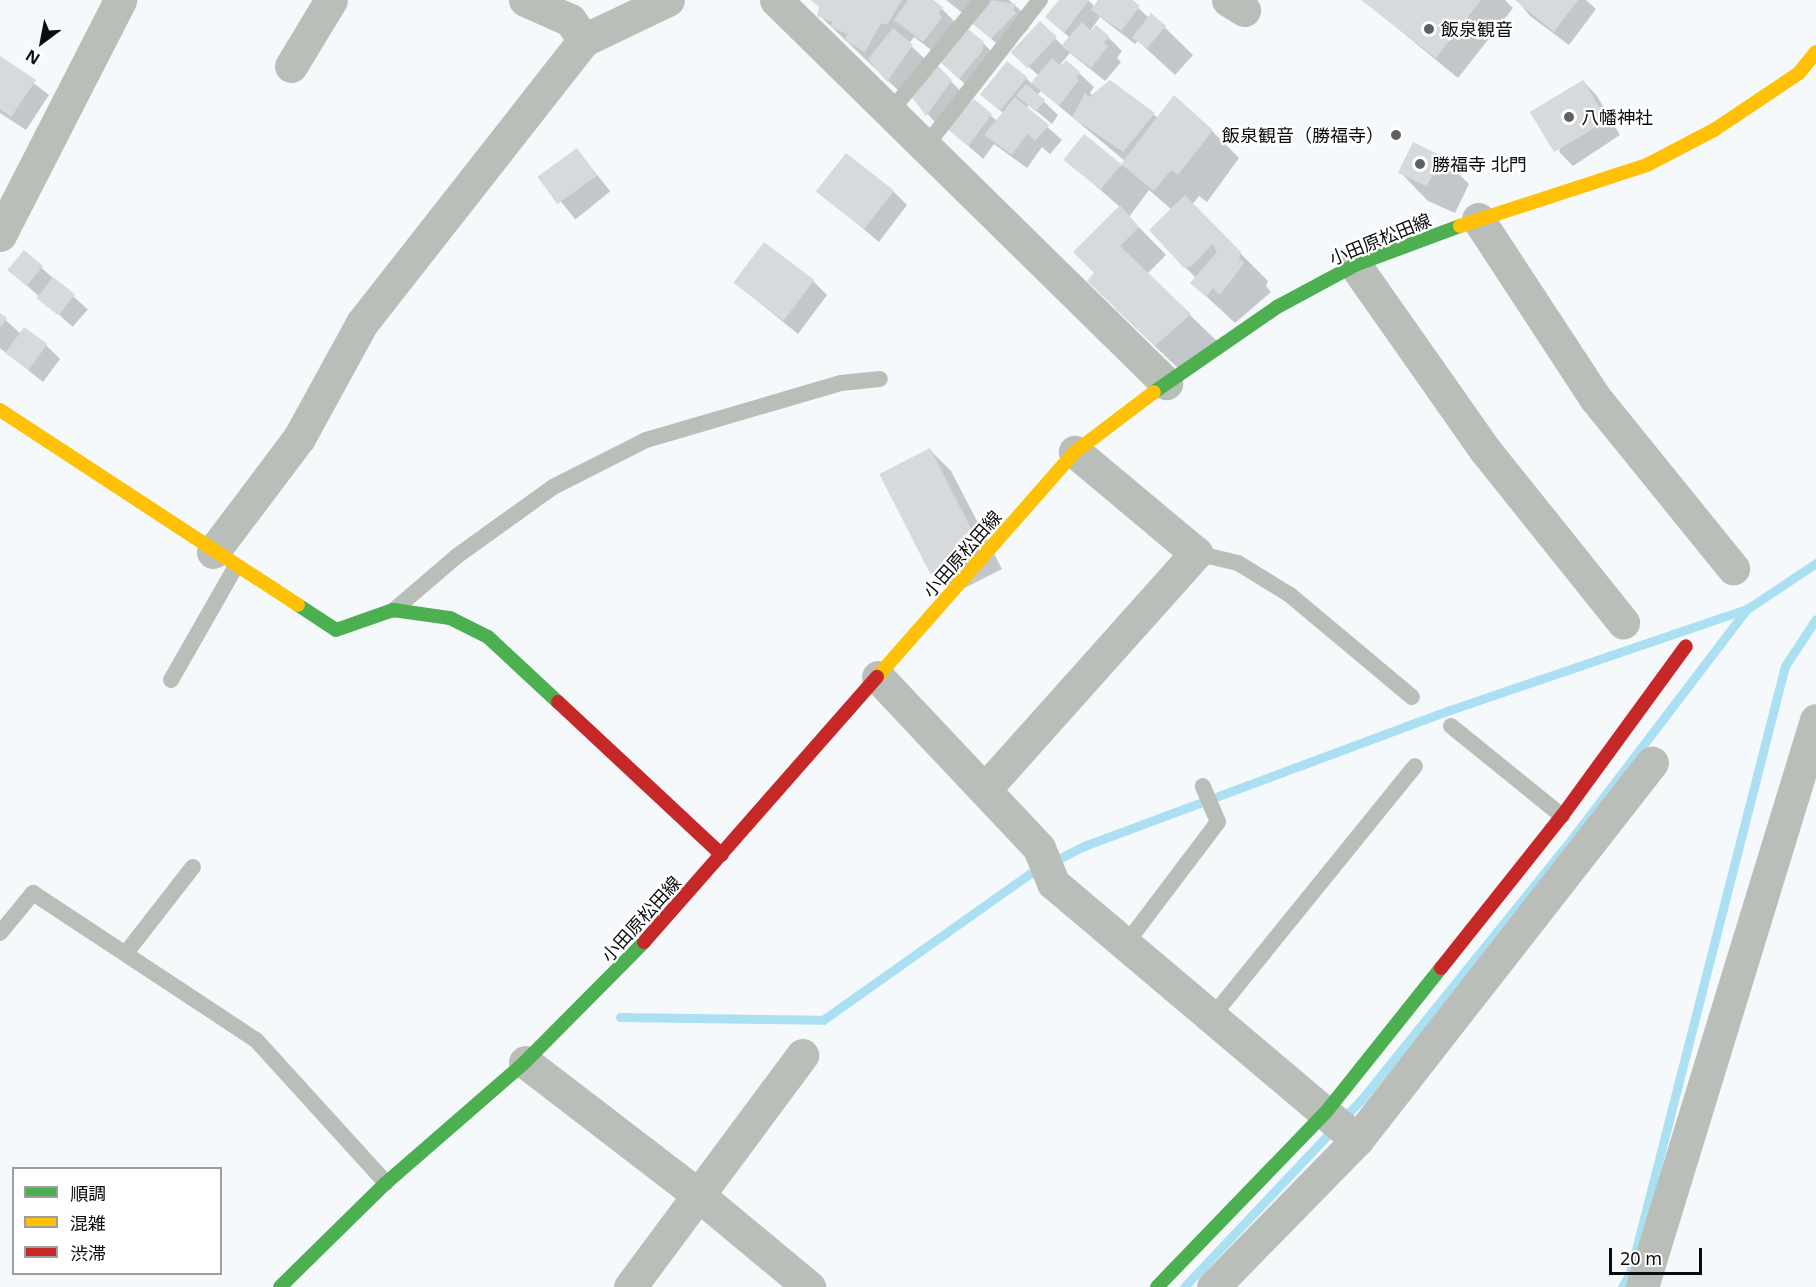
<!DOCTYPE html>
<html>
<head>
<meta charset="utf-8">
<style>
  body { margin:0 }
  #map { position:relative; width:1816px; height:1287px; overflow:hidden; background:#f6f9fc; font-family:"Noto Sans","Noto Sans JP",sans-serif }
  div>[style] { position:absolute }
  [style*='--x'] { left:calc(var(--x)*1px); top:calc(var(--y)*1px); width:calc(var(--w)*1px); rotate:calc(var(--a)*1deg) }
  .shadow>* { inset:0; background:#0003; transform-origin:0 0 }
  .stream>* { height:9px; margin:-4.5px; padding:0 4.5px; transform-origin:4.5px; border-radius:4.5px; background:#abe0f2 }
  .building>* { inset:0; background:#d7dadc; transform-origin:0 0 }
  .lane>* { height:16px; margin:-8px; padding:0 8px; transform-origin:8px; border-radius:8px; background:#babeb9 }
  .street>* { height:33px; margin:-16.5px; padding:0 16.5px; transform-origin:16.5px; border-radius:16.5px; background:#babeb9 }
  .fast>* { height:14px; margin:-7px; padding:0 7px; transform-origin:7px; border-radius:7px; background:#4caf50 }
  .slow>* { height:14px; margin:-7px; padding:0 7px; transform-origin:7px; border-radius:7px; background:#ffc107 }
  .jam>* { height:14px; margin:-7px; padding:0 7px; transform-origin:7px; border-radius:7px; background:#c62828 }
  .dots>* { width:16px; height:16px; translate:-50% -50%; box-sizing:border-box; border:3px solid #fff; border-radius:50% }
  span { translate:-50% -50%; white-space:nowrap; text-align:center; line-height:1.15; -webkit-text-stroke:4.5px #fff; paint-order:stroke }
  .poi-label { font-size:18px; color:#0a0c0e }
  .left { translate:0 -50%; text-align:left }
  .right { translate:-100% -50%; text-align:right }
  .street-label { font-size:18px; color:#0a0c0e }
  .legend { position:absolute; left:12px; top:1167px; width:210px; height:108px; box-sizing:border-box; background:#fff; border:2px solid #9d9e9f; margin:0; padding:8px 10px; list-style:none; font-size:18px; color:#0a0c0e }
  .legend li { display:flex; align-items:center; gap:12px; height:30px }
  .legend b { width:30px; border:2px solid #9d9e9f }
  .north { position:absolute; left:12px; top:12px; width:60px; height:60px; -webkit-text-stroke:4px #fff; paint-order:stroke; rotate:212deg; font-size:16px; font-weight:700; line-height:24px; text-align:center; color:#0a0c0e }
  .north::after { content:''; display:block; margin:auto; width:21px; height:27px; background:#0a0c0e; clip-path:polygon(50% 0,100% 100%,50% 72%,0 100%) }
  .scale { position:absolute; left:1609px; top:1248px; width:93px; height:27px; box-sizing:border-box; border:3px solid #0a0c0e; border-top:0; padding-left:8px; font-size:18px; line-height:21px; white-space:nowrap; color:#0a0c0e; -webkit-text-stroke:4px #fff; paint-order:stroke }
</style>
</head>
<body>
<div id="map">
  <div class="shadow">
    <i style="clip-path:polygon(814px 0,933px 0,956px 23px,938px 55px,914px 37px,909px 44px,926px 60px,902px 94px,819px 15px,820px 7px)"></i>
    <i style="clip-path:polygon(946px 0,983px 0,969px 18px)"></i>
    <i style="clip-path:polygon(991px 0,1009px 0,1030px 19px,1026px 25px,1029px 28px,1006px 52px,970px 20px)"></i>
    <i style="clip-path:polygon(1061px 0,1088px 0,1095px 7px,1100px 0,1130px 0,1149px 18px,1152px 15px,1193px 55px,1175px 75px,1138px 41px,1135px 44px,1100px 17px,1090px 31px,1108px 37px,1122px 51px,1117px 58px,1121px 62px,1105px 81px,1070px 53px,1059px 66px,1066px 62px,1079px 73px,1094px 87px,1090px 93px,1093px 96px,1110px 82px,1158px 118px,1212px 131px,1239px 158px,1207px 202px,1199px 196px,1192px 205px,1268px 281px,1266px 286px,1271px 292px,1235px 323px,1192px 283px,1196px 278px,1185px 267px,1172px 210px,1149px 190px,1129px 217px,1166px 255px,1147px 274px,1218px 342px,1183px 373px,1116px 309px,1096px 273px,1120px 207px,1067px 161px,1085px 136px,1121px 166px,1125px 161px,1041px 91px,1037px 95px,1058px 115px,1052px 124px,1029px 105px,1026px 108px,1062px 140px,1050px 154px,1042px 147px,1027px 168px,994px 144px,983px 159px,947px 127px,974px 101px,997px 121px,1003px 113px,981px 93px,1026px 78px,1032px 84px,1039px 76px,1015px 54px,1040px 24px,1063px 46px,1070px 38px,1047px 17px)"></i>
    <i style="clip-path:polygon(1363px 0,1505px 0,1513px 8px,1458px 78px)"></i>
    <i style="clip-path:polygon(1517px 0,1586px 0,1596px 9px,1569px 45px,1530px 16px)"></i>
    <i style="clip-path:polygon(983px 43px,997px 57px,974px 92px,955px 75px)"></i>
    <i style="clip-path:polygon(0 57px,49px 95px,26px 130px,0 113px)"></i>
    <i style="clip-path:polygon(936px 67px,965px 95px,941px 129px,912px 96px)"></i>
    <i style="clip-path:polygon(1583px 81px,1597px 96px,1620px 135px,1573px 166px,1559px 152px)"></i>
    <i style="left:577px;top:150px;width:53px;height:45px;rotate:51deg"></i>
    <i style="clip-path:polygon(1441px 157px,1469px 184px,1455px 213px,1428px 201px,1401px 173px)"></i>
    <i style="clip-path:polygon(818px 191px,893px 191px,907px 205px,879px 242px)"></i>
    <i style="left:24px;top:252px;width:86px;height:23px;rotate:42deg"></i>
    <i style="clip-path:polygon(813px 281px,827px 295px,798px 334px,735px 283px)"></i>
    <i style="clip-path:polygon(0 315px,21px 334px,46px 345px,60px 359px,43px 382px,0 348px)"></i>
    <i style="clip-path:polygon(930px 450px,951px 471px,1002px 569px,953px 594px,932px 573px)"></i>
  </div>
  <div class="stream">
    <i style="--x:620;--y:1017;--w:203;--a:0.8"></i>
    <i style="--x:823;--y:1020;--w:252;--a:-35.3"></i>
    <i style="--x:1029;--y:874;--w:62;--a:-27"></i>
    <i style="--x:1084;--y:846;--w:390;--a:-20.4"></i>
    <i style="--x:1450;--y:710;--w:314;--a:-18.8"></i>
    <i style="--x:1747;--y:609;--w:83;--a:-33.7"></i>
    <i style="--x:1184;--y:1287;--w:257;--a:-46.6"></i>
    <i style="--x:1361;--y:1100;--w:328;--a:-51.1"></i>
    <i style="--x:1567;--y:845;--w:297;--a:-52.7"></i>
    <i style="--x:1622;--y:1287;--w:16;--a:-60"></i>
    <i style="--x:1630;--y:1273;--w:626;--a:-75.68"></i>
    <i style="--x:1785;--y:666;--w:56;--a:-56.6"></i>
  </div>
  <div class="building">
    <i style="clip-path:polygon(811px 0,902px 0,887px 25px,881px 23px,865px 52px,845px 40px,847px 34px,831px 27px,832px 22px,817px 16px,819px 7px)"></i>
    <i style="clip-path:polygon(908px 0,933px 0,943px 7px,939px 13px,942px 18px,923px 42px,894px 20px)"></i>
    <i style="clip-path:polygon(989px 0,1016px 4px,1013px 10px,1016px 13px,991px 39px,968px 20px)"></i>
    <i style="clip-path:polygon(1059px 0,1089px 0,1064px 33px,1045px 17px)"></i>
    <i style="clip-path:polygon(1098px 0,1133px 0,1140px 6px,1121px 31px,1091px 10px)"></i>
    <i style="clip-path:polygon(1361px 0,1481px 0,1436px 58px)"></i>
    <i style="clip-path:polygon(1515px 0,1578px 0,1554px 32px)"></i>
    <i style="clip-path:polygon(1151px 13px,1166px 26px,1147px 48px,1132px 38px)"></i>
    <i style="left:1040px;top:21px;width:23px;height:43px;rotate:43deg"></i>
    <i style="clip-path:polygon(1082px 22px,1091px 31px,1096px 25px,1109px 36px,1104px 43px,1108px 46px,1091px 68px,1061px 46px)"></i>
    <i style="clip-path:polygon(893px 28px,913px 45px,887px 82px,868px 59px)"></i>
    <i style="clip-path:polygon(967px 28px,984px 42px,982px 51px,959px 79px,939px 61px)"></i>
    <i style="clip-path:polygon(0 56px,36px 80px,11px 117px,0 109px)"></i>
    <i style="clip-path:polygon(1052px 58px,1061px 66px,1066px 60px,1080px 72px,1076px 78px,1079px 80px,1059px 106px,1031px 83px)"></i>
    <i style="left:1007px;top:61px;width:26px;height:43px;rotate:39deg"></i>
    <i style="clip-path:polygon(936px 64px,952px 80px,926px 116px,911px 96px)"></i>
    <i style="clip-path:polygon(1110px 80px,1155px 113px,1123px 152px,1072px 117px,1085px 93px,1089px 97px)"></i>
    <i style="left:1583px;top:80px;width:47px;height:62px;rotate:59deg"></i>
    <i style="left:1026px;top:84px;width:25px;height:15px;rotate:40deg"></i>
    <i style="clip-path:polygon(1174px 95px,1213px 130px,1178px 175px,1171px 170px,1154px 191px,1121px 164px)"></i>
    <i style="clip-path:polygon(1015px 97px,1049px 125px,1035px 141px,1027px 134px,1012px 155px,984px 135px)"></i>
    <i style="clip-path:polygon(974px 99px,992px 114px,968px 146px,945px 127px)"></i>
    <i style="left:1084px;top:134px;width:48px;height:33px;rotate:39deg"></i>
    <i style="left:1413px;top:142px;width:32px;height:34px;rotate:26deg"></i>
    <i style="left:577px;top:148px;width:34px;height:49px;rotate:54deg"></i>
    <i style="left:846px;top:153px;width:61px;height:49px;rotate:38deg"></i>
    <i style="clip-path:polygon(1185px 195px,1241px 252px,1239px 259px,1244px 263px,1220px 295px,1213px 288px,1206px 297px,1190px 283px,1217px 252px,1212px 244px,1193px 265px,1184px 268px,1149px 230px)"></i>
    <i style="clip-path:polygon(1120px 205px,1139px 227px,1120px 246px,1191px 314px,1155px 346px,1087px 281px,1094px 273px,1073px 252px)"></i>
    <i style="left:764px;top:242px;width:63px;height:51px;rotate:37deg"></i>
    <i style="left:24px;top:250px;width:25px;height:26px;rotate:40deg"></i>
    <i style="left:53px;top:277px;width:28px;height:27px;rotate:38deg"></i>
    <i style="clip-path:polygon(0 313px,7px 318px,0 328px)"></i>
    <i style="left:24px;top:327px;width:29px;height:32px;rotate:36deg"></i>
    <i style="left:930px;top:448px;width:113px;height:57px;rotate:63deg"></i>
  </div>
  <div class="lane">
    <i style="--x:890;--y:112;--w:145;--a:-50.6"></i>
    <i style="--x:925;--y:147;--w:187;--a:-52"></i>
    <i style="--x:1196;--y:553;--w:43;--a:13.4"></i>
    <i style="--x:1238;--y:563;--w:61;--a:31.6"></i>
    <i style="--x:1290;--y:595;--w:159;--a:39.9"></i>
    <i style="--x:394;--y:610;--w:83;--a:-40.6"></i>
    <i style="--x:457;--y:556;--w:118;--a:-35.7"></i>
    <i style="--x:553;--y:487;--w:104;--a:-26.8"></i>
    <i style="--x:646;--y:440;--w:203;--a:-16.3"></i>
    <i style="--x:841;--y:383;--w:39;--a:-6"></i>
    <i style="--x:171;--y:680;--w:131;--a:-60.3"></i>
    <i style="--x:1451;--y:726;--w:143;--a:39"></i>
    <i style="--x:0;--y:933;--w:52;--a:-50.5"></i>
    <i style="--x:33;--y:893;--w:267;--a:33.4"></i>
    <i style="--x:256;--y:1040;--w:193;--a:47.7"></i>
    <i style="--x:1125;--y:945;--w:154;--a:-52.9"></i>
    <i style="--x:1218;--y:822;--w:39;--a:-113"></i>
    <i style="--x:126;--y:953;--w:109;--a:-52.1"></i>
    <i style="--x:1211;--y:1018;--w:324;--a:-51"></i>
  </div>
  <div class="street">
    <i style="--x:525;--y:0;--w:49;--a:24"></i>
    <i style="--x:570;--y:20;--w:24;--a:55"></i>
    <i style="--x:776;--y:0;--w:547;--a:44.48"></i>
    <i style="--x:1228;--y:0;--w:19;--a:32"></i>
    <i style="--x:291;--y:66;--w:77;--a:-58.8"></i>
    <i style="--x:1478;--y:219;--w:215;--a:56.8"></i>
    <i style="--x:1596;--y:399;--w:218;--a:51"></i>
    <i style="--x:0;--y:235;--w:264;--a:-62.9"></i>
    <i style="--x:1355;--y:265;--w:226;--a:54.9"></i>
    <i style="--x:1485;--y:450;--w:221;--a:51.3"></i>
    <i style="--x:213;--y:552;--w:143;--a:-53"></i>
    <i style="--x:299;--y:438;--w:131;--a:-61.3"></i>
    <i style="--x:362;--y:323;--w:360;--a:-51.9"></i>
    <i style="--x:584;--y:40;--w:93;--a:-25.5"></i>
    <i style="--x:878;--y:677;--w:235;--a:46.7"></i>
    <i style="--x:1039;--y:848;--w:38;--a:68"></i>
    <i style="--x:1053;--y:883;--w:398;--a:40.2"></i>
    <i style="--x:985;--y:789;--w:317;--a:-48.2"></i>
    <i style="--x:1196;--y:553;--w:158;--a:-140.1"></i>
    <i style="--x:525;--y:1062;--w:217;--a:37.5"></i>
    <i style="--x:697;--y:1194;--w:146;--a:39.7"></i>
    <i style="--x:630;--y:1287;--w:289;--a:-53.4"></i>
    <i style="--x:1213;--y:1287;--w:206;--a:-45.6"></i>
    <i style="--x:1357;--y:1140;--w:479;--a:-52"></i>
    <i style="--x:1642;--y:1287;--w:593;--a:-72.94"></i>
  </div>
  <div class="fast">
    <i style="--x:1154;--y:392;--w:150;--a:-34.6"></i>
    <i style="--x:1277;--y:307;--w:89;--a:-28.3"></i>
    <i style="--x:1355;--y:265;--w:112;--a:-20.4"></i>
    <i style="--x:298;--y:605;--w:45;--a:33.3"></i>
    <i style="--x:336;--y:630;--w:60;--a:-19.3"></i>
    <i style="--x:393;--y:610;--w:58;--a:8"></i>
    <i style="--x:450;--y:618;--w:42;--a:26.6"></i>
    <i style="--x:488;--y:637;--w:96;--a:42.9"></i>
    <i style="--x:280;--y:1287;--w:148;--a:-44.5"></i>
    <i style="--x:386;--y:1183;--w:184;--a:-41"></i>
    <i style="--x:525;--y:1062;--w:169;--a:-45.2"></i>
    <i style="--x:1157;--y:1287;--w:243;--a:-46"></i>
    <i style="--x:1326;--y:1112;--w:184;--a:-51.4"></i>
  </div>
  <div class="slow">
    <i style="--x:1460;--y:226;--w:197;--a:-18.1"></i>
    <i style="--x:1647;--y:165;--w:76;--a:-27.6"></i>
    <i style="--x:1714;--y:130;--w:102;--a:-33.8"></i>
    <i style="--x:1799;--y:73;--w:27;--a:-51"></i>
    <i style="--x:0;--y:410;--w:356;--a:33.2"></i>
    <i style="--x:877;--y:677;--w:300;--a:-48.7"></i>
    <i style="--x:1075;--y:452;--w:99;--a:-37.2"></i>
  </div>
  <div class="jam">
    <i style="--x:558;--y:702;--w:224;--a:43"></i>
    <i style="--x:644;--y:942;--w:353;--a:-48.7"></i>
    <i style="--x:1441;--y:968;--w:194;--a:-51.5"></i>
    <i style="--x:1562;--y:816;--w:210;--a:-53.9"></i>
  </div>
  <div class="dots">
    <i style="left:1429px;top:29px;background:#5d5f61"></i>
    <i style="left:1569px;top:117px;background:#5d5f61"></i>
    <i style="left:1396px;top:135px;background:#5d5f61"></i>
    <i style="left:1420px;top:164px;background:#5d5f61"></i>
  </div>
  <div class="poi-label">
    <span class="left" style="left:1441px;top:29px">飯泉観音</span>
    <span class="left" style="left:1581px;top:117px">八幡神社</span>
    <span class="right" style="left:1384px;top:135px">飯泉観音（勝福寺）</span>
    <span class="left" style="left:1432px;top:164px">勝福寺 北門</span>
  </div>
  <div class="street-label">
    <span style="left:1380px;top:239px;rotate:-22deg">小田原松田線</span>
    <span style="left:962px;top:554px;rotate:-49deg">小田原松田線</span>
    <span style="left:641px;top:919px;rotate:-48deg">小田原松田線</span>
  </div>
  <ul class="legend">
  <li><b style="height:8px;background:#4caf50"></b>順調</li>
  <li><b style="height:8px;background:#ffc107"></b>混雑</li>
  <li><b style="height:8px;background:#c62828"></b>渋滞</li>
  </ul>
  <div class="north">N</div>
  <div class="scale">20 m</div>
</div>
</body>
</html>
